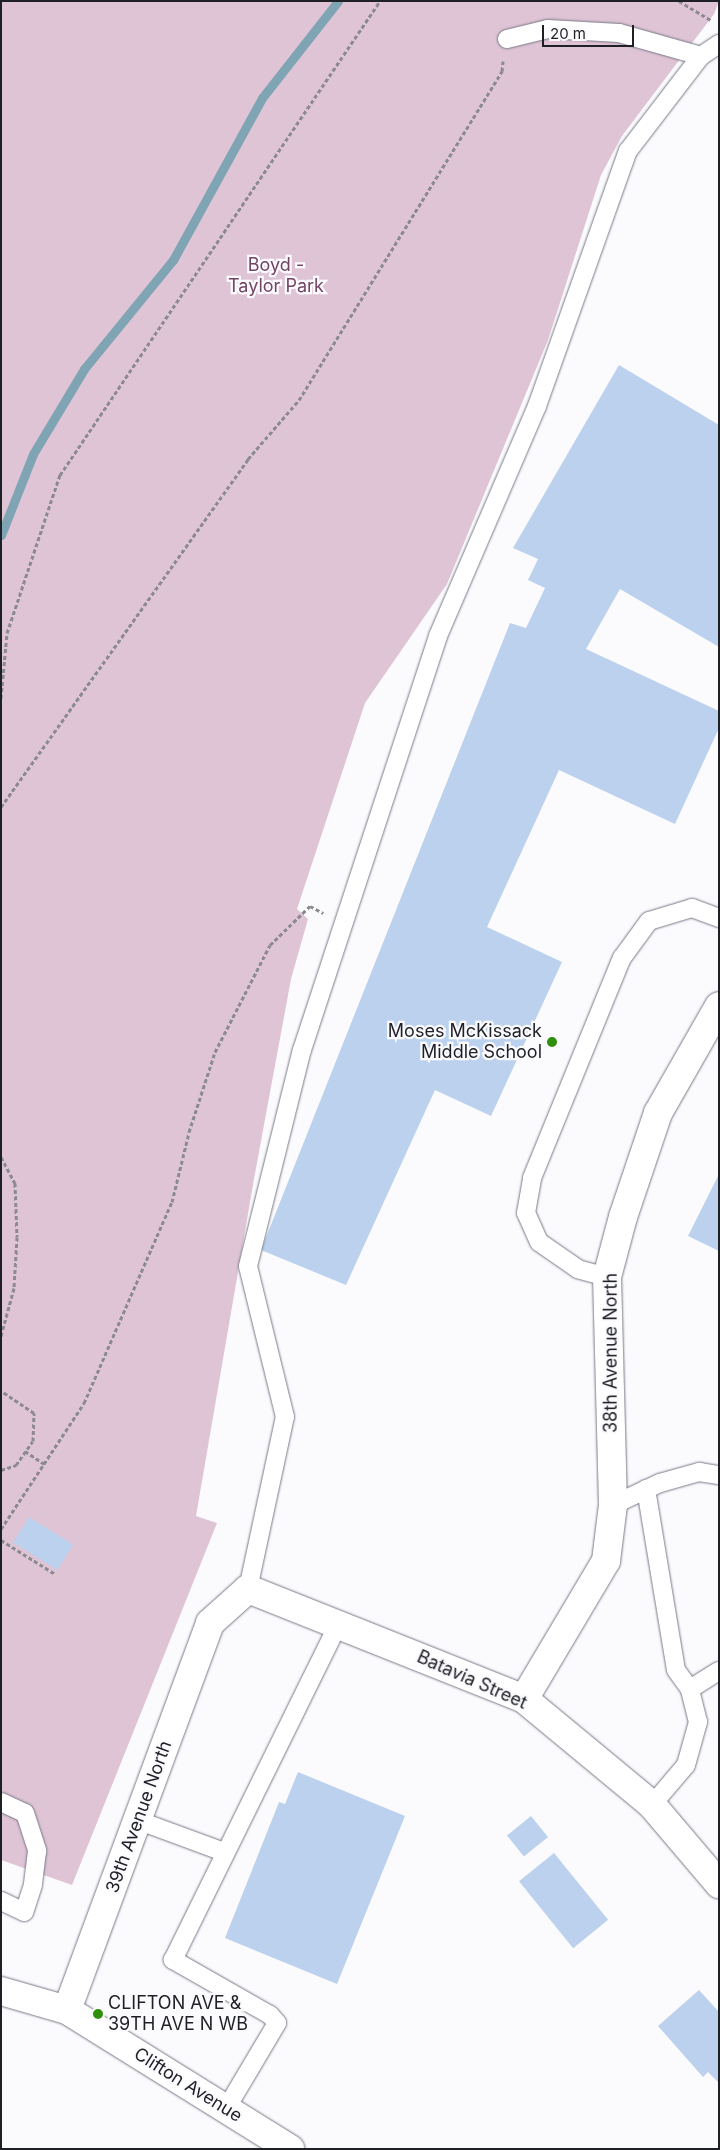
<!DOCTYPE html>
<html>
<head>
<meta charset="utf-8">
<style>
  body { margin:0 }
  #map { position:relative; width:720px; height:2150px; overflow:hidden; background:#fbfbfe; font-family:Inter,sans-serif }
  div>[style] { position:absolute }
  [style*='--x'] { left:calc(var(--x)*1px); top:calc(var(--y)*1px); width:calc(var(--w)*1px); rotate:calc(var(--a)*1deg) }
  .green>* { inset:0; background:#dfc4d5 }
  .stream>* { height:9px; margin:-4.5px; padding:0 4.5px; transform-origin:4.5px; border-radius:4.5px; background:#7fa4b3 }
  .building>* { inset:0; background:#bbd1ed; transform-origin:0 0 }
  .path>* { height:3px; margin-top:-1.5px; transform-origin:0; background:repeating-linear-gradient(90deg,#8a8a8f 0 4px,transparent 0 6.5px) }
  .roads { filter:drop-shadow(0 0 1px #787987) drop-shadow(0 0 1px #787987) }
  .lane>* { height:18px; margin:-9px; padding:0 9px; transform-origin:9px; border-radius:9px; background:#fff }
  .street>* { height:28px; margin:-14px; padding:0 14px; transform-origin:14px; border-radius:14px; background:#fff }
  .secondary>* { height:28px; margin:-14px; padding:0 14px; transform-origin:14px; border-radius:14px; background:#fff }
  .dots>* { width:14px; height:14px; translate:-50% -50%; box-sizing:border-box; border:2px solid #fbfbfe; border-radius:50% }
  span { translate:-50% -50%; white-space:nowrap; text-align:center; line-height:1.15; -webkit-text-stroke:4.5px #fbfbfe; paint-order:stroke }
  .park-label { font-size:18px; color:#734564 }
  .poi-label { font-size:18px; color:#1f2026 }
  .right { translate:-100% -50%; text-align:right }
  .left { translate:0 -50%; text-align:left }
  .street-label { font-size:18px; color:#1f2026 }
  .frame { position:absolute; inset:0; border:2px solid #1f2026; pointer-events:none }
  .scale { position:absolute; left:542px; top:25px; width:92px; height:22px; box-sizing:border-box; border:2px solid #1f2026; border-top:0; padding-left:6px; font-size:15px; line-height:18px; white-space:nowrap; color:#1f2026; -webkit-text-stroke:4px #fbfbfe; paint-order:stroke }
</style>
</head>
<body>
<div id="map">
  <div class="green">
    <i style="clip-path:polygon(1px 1px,719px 1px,714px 14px,622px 136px,601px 175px,548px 340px,447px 584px,365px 703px,297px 909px,308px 919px,291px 979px,254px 1179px,196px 1516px,217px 1523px,72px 1885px,1px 1860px)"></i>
  </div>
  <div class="stream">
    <i style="--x:1;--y:535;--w:87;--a:-68.4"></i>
    <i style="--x:33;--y:454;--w:99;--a:-59"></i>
    <i style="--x:84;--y:369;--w:141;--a:-50.8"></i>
    <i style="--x:173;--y:260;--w:185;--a:-61.2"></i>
    <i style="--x:262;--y:98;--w:123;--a:-51.9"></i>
  </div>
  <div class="building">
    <i style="clip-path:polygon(619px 365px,719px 425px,719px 647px,620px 589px,586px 649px,719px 711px,719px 728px,675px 824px,559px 770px,487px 927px,562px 962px,491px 1116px,435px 1090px,346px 1285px,261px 1250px,510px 623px,526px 628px,545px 588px,528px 580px,538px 559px,513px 548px)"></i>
    <i style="clip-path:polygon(719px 1174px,719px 1251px,688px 1236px)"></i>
    <i style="left:29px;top:1517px;width:52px;height:30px;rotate:32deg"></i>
    <i style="clip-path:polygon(298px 1772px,405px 1816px,337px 1984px,225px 1938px,279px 1802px,285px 1804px)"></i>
    <i style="left:531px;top:1816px;width:27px;height:31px;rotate:51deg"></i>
    <i style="left:554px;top:1853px;width:86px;height:45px;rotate:51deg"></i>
    <i style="clip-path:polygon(699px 1990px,719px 2012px,719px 2083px,708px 2072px,703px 2077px,658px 2026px)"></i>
  </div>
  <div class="path">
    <i style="--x:679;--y:1;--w:37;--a:31"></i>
    <i style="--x:1;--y:698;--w:65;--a:-84.7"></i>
    <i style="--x:7;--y:633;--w:167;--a:-71.5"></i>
    <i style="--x:60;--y:475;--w:572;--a:-55.98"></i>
    <i style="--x:1;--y:807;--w:427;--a:-54.6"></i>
    <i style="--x:248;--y:459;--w:78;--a:-49.2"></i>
    <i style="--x:299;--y:400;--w:387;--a:-58.3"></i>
    <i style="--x:502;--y:71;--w:10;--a:-84"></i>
    <i style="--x:1;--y:1157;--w:30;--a:62"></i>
    <i style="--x:15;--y:1183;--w:54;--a:87.9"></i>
    <i style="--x:17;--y:1237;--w:51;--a:93.4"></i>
    <i style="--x:14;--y:1288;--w:50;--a:105.2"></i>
    <i style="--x:25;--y:1451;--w:23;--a:34"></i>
    <i style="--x:1;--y:1470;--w:16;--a:-18"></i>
    <i style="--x:16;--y:1465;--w:29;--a:-55"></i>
    <i style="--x:33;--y:1441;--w:28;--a:-88"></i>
    <i style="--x:34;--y:1413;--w:37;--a:-146"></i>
    <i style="--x:1;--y:1529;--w:151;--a:-56.6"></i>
    <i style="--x:84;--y:1403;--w:219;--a:-66.4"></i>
    <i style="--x:172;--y:1202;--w:72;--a:-76.3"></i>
    <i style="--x:189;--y:1132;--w:84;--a:-72"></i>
    <i style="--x:215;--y:1052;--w:120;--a:-62.8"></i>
    <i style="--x:270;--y:945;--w:56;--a:-44.3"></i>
    <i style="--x:310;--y:906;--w:15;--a:28"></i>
    <i style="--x:1;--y:1540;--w:64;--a:32.2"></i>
  </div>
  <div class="roads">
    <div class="lane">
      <i style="--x:507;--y:39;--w:42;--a:-13.7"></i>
      <i style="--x:548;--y:29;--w:71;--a:3.2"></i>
      <i style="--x:619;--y:33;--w:85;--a:15.7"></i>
      <i style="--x:607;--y:1277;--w:30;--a:-165"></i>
      <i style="--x:578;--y:1269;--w:47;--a:-145.3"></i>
      <i style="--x:539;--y:1242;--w:32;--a:-114"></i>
      <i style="--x:526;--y:1213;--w:36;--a:-80"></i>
      <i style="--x:532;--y:1178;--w:238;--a:-67.8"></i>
      <i style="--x:622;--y:958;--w:46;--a:-53.9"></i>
      <i style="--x:649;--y:921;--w:45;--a:-16.8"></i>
      <i style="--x:692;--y:908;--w:29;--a:20"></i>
      <i style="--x:646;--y:1489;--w:183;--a:80.6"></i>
      <i style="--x:676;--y:1670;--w:24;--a:54"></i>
      <i style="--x:613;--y:1505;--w:52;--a:-25.1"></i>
      <i style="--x:660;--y:1483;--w:41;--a:-15.8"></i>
      <i style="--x:699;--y:1472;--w:20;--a:9"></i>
      <i style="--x:248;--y:1589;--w:176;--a:-77.9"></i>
      <i style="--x:285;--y:1417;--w:155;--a:-103.8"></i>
      <i style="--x:248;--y:1266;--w:223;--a:-76"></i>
      <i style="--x:302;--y:1050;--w:436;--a:-71.8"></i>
      <i style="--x:438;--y:636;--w:250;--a:-66.7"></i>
      <i style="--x:537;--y:406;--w:271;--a:-70.4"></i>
      <i style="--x:628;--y:151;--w:120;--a:-52.5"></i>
      <i style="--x:701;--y:56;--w:22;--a:-34"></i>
      <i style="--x:1;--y:1802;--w:26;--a:25"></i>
      <i style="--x:25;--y:1813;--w:40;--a:72"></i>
      <i style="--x:37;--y:1851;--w:34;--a:97"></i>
      <i style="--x:33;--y:1885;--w:28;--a:108"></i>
      <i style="--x:24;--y:1912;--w:25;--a:-154"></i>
      <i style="--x:652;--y:1805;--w:52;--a:-49.6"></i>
      <i style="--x:686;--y:1765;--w:45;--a:-74.4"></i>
      <i style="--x:698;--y:1722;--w:34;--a:-104"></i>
      <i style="--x:690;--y:1689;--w:34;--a:-32"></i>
      <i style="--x:137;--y:1820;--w:93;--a:20.2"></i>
      <i style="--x:226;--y:2109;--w:100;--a:-59.3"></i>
      <i style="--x:277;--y:2023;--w:11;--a:-131"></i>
      <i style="--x:270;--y:2015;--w:112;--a:-150.4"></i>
      <i style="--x:173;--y:1960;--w:374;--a:-63.8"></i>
    </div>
    <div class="street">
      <i style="--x:524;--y:1699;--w:161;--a:-59.3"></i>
      <i style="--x:606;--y:1561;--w:56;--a:-82.9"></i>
      <i style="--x:613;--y:1505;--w:228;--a:-91.5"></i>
      <i style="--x:607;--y:1277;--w:62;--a:-75.1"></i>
      <i style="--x:623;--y:1217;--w:110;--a:-71.4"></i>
      <i style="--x:658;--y:1113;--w:123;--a:-60.3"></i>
      <i style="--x:67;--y:2010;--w:413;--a:-69.7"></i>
      <i style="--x:210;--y:1623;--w:51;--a:-41.8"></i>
      <i style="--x:248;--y:1589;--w:297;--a:21.7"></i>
      <i style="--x:524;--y:1699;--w:166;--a:39.6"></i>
      <i style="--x:652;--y:1805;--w:104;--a:49.7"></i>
    </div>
    <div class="secondary">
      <i style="--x:1;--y:1991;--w:69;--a:16.1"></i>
      <i style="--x:67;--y:2010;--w:263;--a:31.9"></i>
    </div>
  </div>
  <div class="dots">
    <i style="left:552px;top:1042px;background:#2d8f0a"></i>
    <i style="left:98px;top:2014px;background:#2d8f0a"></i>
  </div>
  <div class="park-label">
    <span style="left:276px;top:276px">Boyd -<br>Taylor Park</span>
  </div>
  <div class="poi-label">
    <span class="right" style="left:542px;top:1042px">Moses McKissack<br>Middle School</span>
    <span class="left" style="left:108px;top:2014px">CLIFTON AVE &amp;<br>39TH AVE N WB</span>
  </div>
  <div class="street-label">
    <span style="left:611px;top:1353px;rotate:-90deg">38th Avenue North</span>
    <span style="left:472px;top:1680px;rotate:24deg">Batavia Street</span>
    <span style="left:139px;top:1817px;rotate:-70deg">39th Avenue North</span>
    <span style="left:188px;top:2085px;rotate:32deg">Clifton Avenue</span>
  </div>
  <div class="frame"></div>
  <div class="scale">20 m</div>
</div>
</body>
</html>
